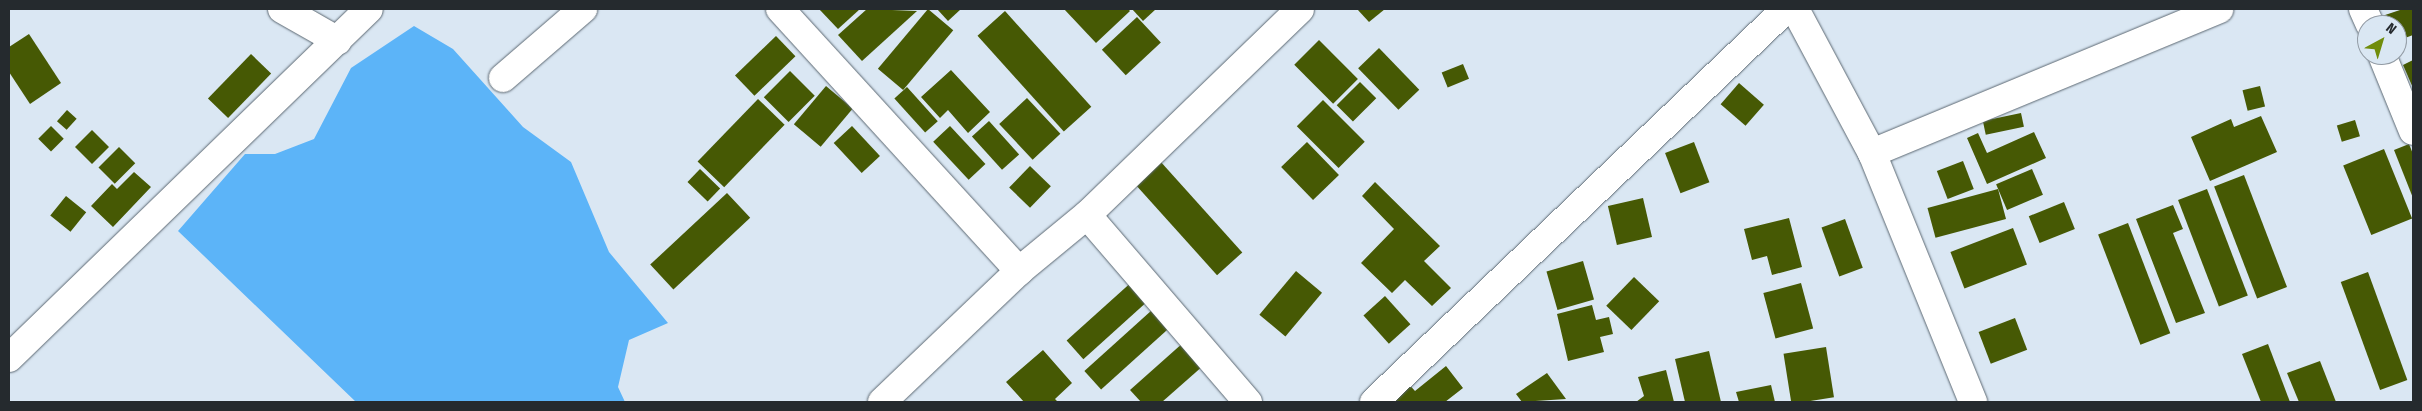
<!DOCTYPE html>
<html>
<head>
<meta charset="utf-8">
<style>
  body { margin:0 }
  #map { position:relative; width:2422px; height:411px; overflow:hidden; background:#dae7f3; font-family:"Fira Sans Condensed",sans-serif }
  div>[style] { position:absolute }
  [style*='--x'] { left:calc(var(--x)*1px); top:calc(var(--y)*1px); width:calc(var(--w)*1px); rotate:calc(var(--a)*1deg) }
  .forest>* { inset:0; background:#5cb4f8 }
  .building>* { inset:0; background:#465904; transform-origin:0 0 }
  .roads { filter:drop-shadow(0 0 1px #5c6872) drop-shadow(0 0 1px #5c6872) }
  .minor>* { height:28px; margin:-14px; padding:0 14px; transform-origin:14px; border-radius:14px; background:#fff }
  span { translate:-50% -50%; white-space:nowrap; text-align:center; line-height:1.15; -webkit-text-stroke:5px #dae7f3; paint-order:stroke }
  .frame { position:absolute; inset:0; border:10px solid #252a2e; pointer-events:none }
  .north { position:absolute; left:2357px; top:15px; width:50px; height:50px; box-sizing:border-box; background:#dae7f3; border:1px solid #929ba4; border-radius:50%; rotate:39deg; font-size:14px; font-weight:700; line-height:20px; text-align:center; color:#252a2e }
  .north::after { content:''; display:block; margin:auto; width:18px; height:22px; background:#708d0b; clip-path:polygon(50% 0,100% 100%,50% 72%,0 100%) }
</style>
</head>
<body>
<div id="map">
  <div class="forest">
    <i style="clip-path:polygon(414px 26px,453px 49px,523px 127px,571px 162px,609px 252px,668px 323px,629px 340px,618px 387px,625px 402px,356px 402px,178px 231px,245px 154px,275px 154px,314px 139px,351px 68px)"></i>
  </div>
  <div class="building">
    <i style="clip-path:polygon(819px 9px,860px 9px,838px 29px)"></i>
    <i style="clip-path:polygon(867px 9px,917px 11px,862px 61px,838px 35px)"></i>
    <i style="left:928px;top:9px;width:33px;height:78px;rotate:40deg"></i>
    <i style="clip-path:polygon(937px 9px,961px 9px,948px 21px)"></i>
    <i style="clip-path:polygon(1064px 9px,1128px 9px,1130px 11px,1096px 43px)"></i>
    <i style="clip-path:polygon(1132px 9px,1156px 9px,1143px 21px)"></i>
    <i style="clip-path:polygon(1357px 9px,1385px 9px,1369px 22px)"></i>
    <i style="clip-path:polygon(2403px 9px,2413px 9px,2413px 35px,2397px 41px,2397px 25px,2385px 25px,2382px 16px)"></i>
    <i style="left:1005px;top:11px;width:129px;height:37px;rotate:48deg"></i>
    <i style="left:1137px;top:17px;width:35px;height:48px;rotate:47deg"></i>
    <i style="clip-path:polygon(29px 34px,61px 83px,30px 104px,9px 72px,9px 47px)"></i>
    <i style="left:776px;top:36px;width:28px;height:57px;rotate:46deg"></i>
    <i style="left:1319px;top:40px;width:55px;height:35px;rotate:45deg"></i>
    <i style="left:1379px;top:48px;width:58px;height:29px;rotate:46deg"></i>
    <i style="left:251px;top:54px;width:28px;height:62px;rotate:44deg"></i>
    <i style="clip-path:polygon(2413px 60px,2413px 88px,2403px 65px)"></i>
    <i style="left:1463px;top:64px;width:16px;height:23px;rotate:68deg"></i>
    <i style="clip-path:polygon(951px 70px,990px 112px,968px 133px,948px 110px,940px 118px,921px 97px)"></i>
    <i style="left:790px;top:71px;width:35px;height:37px;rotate:45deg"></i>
    <i style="left:1360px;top:82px;width:23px;height:33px;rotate:45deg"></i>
    <i style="left:1739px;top:83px;width:33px;height:28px;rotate:41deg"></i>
    <i style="left:826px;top:86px;width:35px;height:50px;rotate:40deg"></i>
    <i style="left:2260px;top:86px;width:21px;height:18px;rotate:76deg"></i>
    <i style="left:907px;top:87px;width:46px;height:17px;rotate:48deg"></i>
    <i style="left:1027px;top:98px;width:49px;height:38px;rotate:47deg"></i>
    <i style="left:758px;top:99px;width:37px;height:87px;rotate:44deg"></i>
    <i style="left:1323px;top:100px;width:59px;height:37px;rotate:45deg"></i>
    <i style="left:67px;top:110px;width:13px;height:15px;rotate:42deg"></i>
    <i style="left:2021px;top:113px;width:14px;height:39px;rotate:78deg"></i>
    <i style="clip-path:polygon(2261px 116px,2277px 152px,2210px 181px,2191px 137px,2231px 119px,2234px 127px)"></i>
    <i style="left:2355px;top:120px;width:17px;height:19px;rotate:73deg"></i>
    <i style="left:989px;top:121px;width:45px;height:23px;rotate:48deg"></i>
    <i style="left:51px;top:126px;width:18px;height:18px;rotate:45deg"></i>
    <i style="left:852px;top:126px;width:41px;height:25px;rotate:47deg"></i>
    <i style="left:950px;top:126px;width:52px;height:23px;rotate:47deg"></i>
    <i style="left:92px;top:130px;width:24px;height:24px;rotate:45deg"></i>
    <i style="clip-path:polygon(2034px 132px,2046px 158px,1987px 184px,1967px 138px,1978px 133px,1987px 153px)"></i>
    <i style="left:1307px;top:142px;width:46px;height:36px;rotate:46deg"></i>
    <i style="left:1694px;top:142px;width:43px;height:31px;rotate:69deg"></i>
    <i style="clip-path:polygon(2409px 144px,2413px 154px,2413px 198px,2394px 150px)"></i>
    <i style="left:119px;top:147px;width:23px;height:29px;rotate:45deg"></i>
    <i style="left:2384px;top:149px;width:75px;height:44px;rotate:68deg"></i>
    <i style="left:1160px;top:161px;width:123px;height:34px;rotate:48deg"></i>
    <i style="left:1963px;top:161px;width:30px;height:28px;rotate:69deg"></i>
    <i style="left:1030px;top:166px;width:29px;height:30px;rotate:44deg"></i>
    <i style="left:700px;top:169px;width:28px;height:18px;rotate:44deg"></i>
    <i style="left:2032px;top:169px;width:28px;height:39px;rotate:67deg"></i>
    <i style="clip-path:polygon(134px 172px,151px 187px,113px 227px,91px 206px,112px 184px,117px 189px)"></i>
    <i style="left:2244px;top:175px;width:120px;height:32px;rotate:69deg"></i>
    <i style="clip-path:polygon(1375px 182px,1440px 246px,1424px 261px,1451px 288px,1432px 306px,1405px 280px,1392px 293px,1361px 263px,1394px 229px,1362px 196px)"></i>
    <i style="left:1998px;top:189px;width:31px;height:73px;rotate:75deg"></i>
    <i style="left:2207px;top:189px;width:114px;height:31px;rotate:69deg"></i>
    <i style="left:727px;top:193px;width:34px;height:105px;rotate:47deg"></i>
    <i style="left:66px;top:196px;width:26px;height:25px;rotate:39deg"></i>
    <i style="left:1643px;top:198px;width:40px;height:36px;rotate:77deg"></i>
    <i style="left:2064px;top:202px;width:29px;height:38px;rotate:68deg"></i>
    <i style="clip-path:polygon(2173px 205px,2183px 229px,2173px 233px,2205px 313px,2176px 323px,2136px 219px)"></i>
    <i style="clip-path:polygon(1789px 218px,1802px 267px,1772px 275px,1767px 256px,1752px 260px,1744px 229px)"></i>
    <i style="left:1845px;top:219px;width:52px;height:25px;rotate:70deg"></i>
    <i style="left:2128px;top:223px;width:118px;height:32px;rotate:69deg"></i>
    <i style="left:2013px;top:228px;width:39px;height:67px;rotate:69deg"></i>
    <i style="left:1583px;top:261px;width:40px;height:38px;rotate:74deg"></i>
    <i style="left:1296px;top:271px;width:34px;height:57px;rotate:40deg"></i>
    <i style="left:2368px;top:272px;width:115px;height:29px;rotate:70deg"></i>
    <i style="left:1634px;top:277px;width:35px;height:40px;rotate:44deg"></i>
    <i style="left:1135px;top:279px;width:25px;height:92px;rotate:48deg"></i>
    <i style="left:1801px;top:283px;width:47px;height:39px;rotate:75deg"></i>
    <i style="left:1385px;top:296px;width:38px;height:29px;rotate:48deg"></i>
    <i style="clip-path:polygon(1592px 305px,1596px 320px,1609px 317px,1613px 334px,1600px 337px,1604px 352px,1568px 361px,1557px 314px)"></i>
    <i style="left:1152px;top:310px;width:25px;height:91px;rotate:48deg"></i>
    <i style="left:2015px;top:318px;width:34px;height:39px;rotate:69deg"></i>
    <i style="clip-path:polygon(1184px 342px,1204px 365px,1162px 402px,1141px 402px,1130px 390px)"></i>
    <i style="clip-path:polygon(2268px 344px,2290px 402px,2261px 402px,2242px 354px)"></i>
    <i style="left:1826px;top:347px;width:51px;height:43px;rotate:81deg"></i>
    <i style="clip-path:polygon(1043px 350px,1072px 383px,1055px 399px,1058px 402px,1024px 402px,1006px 382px)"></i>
    <i style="clip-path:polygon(1709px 351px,1721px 402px,1685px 402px,1675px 359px)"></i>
    <i style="clip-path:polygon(2320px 361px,2336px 402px,2299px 402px,2287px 373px)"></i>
    <i style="clip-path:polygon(1446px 366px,1463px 388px,1445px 402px,1376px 402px,1405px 380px,1415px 391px)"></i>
    <i style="clip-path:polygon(1666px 370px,1674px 402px,1636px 402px,1644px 396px,1638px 377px)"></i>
    <i style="clip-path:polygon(1547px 373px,1566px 399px,1522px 402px,1516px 394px)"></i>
    <i style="clip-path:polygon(1771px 385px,1775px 402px,1739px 402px,1736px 392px)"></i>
  </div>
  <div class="roads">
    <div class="minor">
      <i style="--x:282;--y:9;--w:64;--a:29.7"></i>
      <i style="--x:780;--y:9;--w:355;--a:47.6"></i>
      <i style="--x:1019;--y:271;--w:88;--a:-39.5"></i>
      <i style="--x:1087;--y:215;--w:296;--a:-44"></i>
      <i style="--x:1795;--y:9;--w:163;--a:61.9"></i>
      <i style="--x:1872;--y:153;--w:269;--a:67.9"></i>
      <i style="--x:2363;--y:9;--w:17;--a:66"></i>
      <i style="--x:2382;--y:55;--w:82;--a:67.8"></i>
      <i style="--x:503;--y:78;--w:106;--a:-40.8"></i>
      <i style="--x:1872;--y:153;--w:376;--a:-22.5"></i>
      <i style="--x:1087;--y:215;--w:247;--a:49.3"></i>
      <i style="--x:9;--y:358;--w:501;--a:-44.11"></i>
      <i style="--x:882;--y:402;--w:190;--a:-43.7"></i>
      <i style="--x:1374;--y:402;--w:569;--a:-43.65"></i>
    </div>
  </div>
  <div class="frame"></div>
  <div class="north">N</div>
</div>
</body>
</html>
